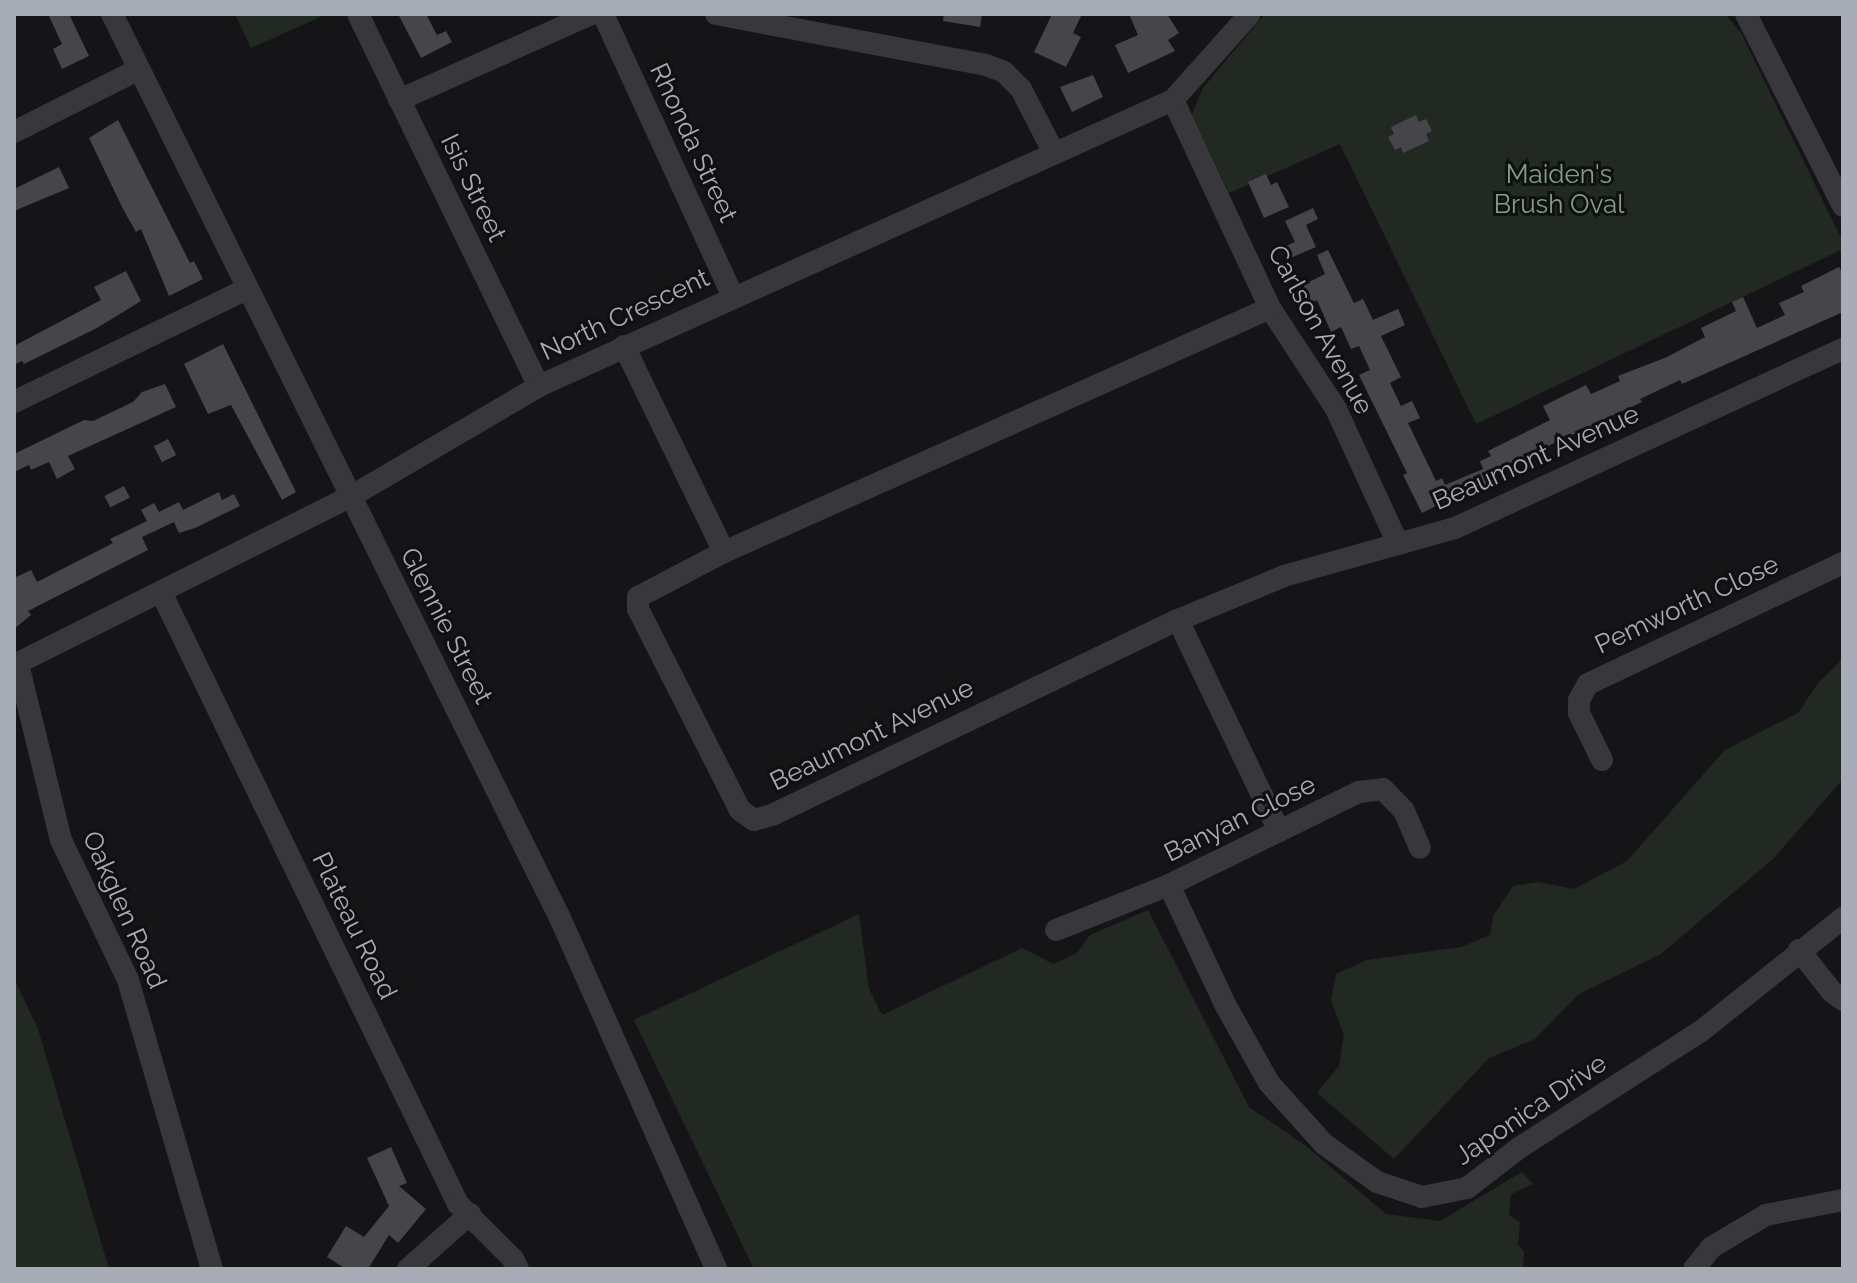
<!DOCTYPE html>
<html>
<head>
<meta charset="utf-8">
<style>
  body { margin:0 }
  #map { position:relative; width:1857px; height:1283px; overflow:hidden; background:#151517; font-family:Raleway,sans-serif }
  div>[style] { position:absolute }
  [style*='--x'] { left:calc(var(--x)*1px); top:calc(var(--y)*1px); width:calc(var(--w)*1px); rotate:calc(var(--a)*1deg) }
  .green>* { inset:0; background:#222923 }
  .building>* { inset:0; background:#45454a; transform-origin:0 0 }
  .minor>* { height:22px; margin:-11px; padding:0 11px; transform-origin:11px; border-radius:11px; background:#37373c }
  span { translate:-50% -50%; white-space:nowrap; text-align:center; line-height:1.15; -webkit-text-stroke:6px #101012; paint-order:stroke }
  .street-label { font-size:26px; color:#a8acb6 }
  .park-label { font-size:26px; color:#819f85 }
  .frame { position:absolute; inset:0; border:16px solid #a8acb6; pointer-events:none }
</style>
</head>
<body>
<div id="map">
  <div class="green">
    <i style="clip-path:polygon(235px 14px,327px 14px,251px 48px)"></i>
    <i style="clip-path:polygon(1265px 14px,1725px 14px,1741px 33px,1843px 242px,1843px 249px,1476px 424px,1340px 144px,1229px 193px,1192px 114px,1203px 88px)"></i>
    <i style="clip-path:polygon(1843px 659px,1843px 779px,1773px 859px,1661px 954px,1579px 994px,1535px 1039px,1489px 1058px,1394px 1159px,1317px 1093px,1339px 1066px,1344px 1035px,1331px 1000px,1336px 974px,1367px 960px,1461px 947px,1490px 935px,1493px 916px,1513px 886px,1538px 882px,1574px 889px,1627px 861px,1725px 750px,1798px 713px,1818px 683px)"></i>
    <i style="clip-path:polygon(1148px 910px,1249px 1107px,1306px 1146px,1386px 1214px,1440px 1221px,1522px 1172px,1533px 1184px,1511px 1194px,1509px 1215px,1520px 1222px,1518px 1245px,1524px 1251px,1523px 1269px,754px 1269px,634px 1020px,859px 914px,869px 989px,882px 1015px,1022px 948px,1053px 964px,1077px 953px,1090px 935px)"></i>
    <i style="clip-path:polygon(14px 978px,38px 1029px,109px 1269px,14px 1269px)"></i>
  </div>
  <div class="building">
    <i style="clip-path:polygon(48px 14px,69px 14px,89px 56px,62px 69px,53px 49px,62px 44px)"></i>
    <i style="clip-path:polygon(398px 14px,426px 14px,437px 35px,446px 31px,452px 42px,421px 58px)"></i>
    <i style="clip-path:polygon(944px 14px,982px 14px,980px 27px,943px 21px)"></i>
    <i style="clip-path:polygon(1052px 14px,1082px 14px,1073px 33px,1081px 37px,1066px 67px,1034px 52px)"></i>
    <i style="clip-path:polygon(1129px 14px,1167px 14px,1179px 33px,1168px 40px,1175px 51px,1128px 73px,1115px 45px,1138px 35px)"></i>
    <i style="clip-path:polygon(1093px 75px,1103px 97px,1072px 112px,1060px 87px)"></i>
    <i style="clip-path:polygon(1416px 115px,1419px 122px,1426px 119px,1432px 131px,1426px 134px,1429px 141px,1403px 153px,1401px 147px,1395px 150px,1388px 137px,1394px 134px,1391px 127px)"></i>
    <i style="clip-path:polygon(118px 120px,190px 263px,194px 261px,203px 279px,169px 296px,141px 229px,136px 232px,123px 209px,89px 138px)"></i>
    <i style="clip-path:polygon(59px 167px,69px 188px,14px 211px,14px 189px)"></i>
    <i style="clip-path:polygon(1266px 174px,1271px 185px,1277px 182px,1289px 207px,1264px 218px,1248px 182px)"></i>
    <i style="clip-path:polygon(1313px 208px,1318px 219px,1306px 225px,1316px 247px,1288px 259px,1283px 247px,1295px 242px,1285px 221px)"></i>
    <i style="clip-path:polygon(1328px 250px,1354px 303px,1363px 299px,1373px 320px,1398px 309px,1405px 325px,1381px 336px,1401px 377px,1390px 383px,1401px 406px,1412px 401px,1420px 418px,1408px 423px,1436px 481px,1442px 478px,1445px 485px,1483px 469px,1480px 461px,1491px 456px,1488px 451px,1550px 420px,1543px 406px,1586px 385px,1591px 394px,1620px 381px,1618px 376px,1667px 357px,1705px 337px,1701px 328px,1736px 311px,1732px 302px,1743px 297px,1757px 328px,1785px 315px,1779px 303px,1804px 292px,1801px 286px,1839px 267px,1843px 274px,1843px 312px,1682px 384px,1680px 380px,1640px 399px,1642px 402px,1486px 475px,1491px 484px,1476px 491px,1477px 494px,1461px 501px,1458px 495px,1422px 513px,1403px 475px,1407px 473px,1359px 375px,1370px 370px,1359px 346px,1351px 349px,1341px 327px,1331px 332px,1317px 300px,1312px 303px,1303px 285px,1325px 274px,1317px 255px)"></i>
    <i style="clip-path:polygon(126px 271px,141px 301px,97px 328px,24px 364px,22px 361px,14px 365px,14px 346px,101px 300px,94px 287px)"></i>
    <i style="clip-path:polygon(223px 344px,296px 492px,282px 500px,231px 405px,208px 414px,184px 364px)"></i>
    <i style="clip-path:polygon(165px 384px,176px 407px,68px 456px,75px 469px,57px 479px,49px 462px,31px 470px,29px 465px,14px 472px,14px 454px,84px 420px,93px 421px,133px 402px,142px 392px)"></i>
    <i style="left:168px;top:439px;width:18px;height:16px;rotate:63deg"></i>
    <i style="left:124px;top:486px;width:13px;height:22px;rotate:63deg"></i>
    <i style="clip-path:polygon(219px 492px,222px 500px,234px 494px,240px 506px,195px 528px,179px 533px,174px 522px,142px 537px,148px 550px,28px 611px,31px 615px,14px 629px,14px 578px,31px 570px,37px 582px,113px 543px,110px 539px,147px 521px,141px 510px,154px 503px,159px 512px,179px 502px,183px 510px)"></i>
    <i style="clip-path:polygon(391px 1147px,407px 1183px,399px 1186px,426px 1209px,398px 1243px,389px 1235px,368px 1269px,346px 1269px,327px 1257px,346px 1226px,364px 1237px,389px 1206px,367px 1158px)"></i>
  </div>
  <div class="minor">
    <i style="--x:112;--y:14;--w:1009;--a:63.64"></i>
    <i style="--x:560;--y:918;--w:384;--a:66"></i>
    <i style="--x:358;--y:14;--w:414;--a:64.1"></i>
    <i style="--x:603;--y:14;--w:311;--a:65.3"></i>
    <i style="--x:716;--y:14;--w:275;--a:10.7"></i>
    <i style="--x:986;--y:65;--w:19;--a:21"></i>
    <i style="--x:1004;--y:72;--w:24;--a:45"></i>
    <i style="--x:1021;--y:89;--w:72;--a:62.7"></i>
    <i style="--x:1746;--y:14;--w:215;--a:63.2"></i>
    <i style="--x:399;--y:100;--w:210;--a:-24.1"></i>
    <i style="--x:1173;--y:100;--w:230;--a:65"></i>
    <i style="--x:1270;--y:308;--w:121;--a:56.8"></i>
    <i style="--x:1336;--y:409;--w:149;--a:65.3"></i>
    <i style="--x:14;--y:132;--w:140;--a:-26.7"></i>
    <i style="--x:1270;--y:308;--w:598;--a:155.92"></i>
    <i style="--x:724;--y:552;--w:97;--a:152.4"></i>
    <i style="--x:638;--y:597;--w:12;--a:90"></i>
    <i style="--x:638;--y:609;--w:225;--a:63.1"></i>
    <i style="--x:740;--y:810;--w:17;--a:36"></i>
    <i style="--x:754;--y:820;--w:19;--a:-16"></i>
    <i style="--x:772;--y:815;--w:450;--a:-25.7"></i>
    <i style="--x:1178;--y:620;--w:115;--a:-22.5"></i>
    <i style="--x:1284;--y:576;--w:178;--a:-15.7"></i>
    <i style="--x:1455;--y:528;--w:427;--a:-24.8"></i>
    <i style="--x:624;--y:346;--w:229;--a:64.1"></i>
    <i style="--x:14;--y:402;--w:259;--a:-25.9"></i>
    <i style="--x:161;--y:592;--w:680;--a:64.11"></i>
    <i style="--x:458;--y:1204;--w:78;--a:45"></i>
    <i style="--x:513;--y:1259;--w:11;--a:63"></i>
    <i style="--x:1178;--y:620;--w:234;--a:64.4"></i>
    <i style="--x:18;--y:664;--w:181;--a:76.3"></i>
    <i style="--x:61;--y:840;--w:155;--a:64.4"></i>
    <i style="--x:128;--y:980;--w:301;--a:73.8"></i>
    <i style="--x:14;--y:665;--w:376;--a:-26.6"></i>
    <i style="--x:350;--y:497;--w:219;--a:-30.4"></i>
    <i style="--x:539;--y:386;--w:696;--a:-24.28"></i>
    <i style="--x:1173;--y:100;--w:115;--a:-48.2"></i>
    <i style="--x:1602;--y:760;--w:52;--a:-116.1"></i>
    <i style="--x:1579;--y:713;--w:13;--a:-90"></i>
    <i style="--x:1579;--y:700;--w:18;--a:-61"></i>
    <i style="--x:1588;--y:684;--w:282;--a:-25.4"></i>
    <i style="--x:1169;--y:885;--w:134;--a:64.8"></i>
    <i style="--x:1226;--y:1006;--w:88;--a:60.8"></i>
    <i style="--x:1269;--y:1083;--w:82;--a:48"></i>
    <i style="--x:1324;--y:1144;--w:65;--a:35.6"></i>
    <i style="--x:1377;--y:1182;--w:47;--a:18.4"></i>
    <i style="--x:1422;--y:1197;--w:46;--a:-11.3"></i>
    <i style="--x:1467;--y:1188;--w:66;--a:-37.6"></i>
    <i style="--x:1519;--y:1148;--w:215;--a:-32.7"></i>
    <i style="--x:1700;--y:1032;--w:183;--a:-38.6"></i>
    <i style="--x:1056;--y:930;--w:122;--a:-21.7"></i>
    <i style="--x:1169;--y:885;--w:212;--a:-26.1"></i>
    <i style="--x:1359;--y:792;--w:24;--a:-7"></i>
    <i style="--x:1383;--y:789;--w:30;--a:46"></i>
    <i style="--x:1404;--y:811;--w:40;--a:66.6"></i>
    <i style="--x:1799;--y:950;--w:53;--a:51.8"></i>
    <i style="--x:1832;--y:992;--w:14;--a:36"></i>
    <i style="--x:408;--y:1269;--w:83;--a:-41.6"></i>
    <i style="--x:1694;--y:1269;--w:28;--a:-51"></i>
    <i style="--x:1712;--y:1247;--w:63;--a:-30.7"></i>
    <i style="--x:1766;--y:1215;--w:78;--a:-11"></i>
  </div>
  <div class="street-label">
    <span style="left:693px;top:143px;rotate:65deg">Rhonda Street</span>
    <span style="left:473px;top:188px;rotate:64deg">Isis Street</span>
    <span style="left:625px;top:315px;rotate:-25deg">North Crescent</span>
    <span style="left:1320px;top:330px;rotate:61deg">Carlson Avenue</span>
    <span style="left:1536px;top:458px;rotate:-24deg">Beaumont Avenue</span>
    <span style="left:1687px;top:605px;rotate:-25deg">Pemworth Close</span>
    <span style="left:446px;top:626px;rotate:63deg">Glennie Street</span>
    <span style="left:872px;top:735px;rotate:-26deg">Beaumont Avenue</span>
    <span style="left:1240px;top:819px;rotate:-26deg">Banyan Close</span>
    <span style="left:124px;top:910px;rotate:66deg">Oakglen Road</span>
    <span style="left:354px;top:926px;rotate:64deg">Plateau Road</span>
    <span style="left:1531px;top:1110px;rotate:-34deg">Japonica Drive</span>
  </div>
  <div class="park-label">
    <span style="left:1559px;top:190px">Maiden's<br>Brush Oval</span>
  </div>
  <div class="frame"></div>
</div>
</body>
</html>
